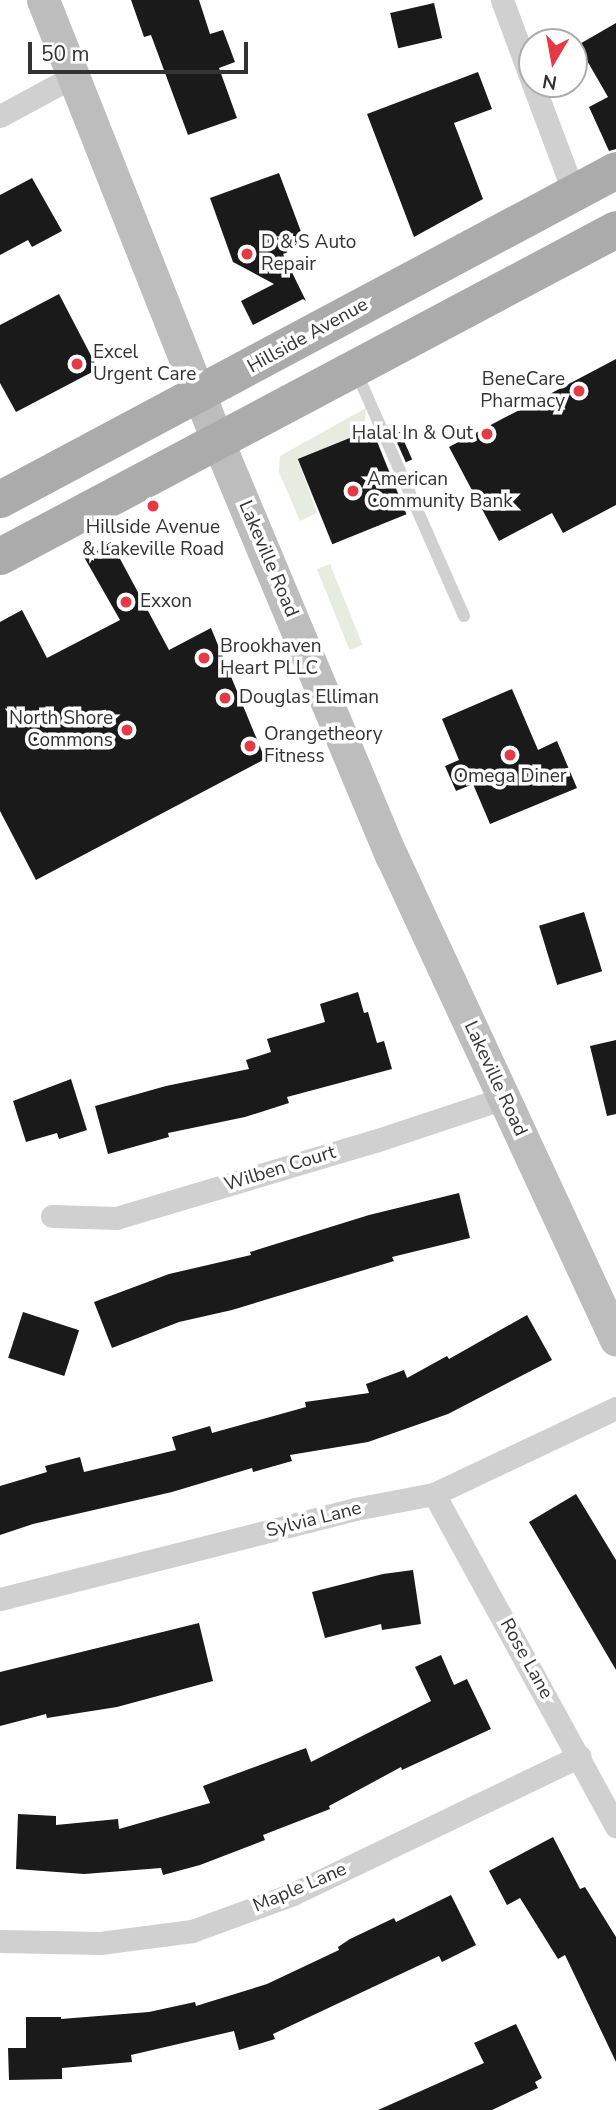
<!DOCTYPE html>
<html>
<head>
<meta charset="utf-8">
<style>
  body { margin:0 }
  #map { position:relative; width:616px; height:2110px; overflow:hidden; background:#fff; font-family:"Nunito Sans",sans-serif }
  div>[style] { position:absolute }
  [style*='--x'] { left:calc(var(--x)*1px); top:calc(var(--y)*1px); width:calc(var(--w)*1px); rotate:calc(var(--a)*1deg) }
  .green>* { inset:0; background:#e6ecdf; transform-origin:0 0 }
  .building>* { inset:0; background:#1a1a1a; transform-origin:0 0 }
  .service>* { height:12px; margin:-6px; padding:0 6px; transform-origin:6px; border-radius:6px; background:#d0d0d0 }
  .minor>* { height:23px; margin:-11.5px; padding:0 11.5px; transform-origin:11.5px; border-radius:11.5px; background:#d0d0d0 }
  .secondary>* { height:33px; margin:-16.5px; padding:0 16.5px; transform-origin:16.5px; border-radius:16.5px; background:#bdbdbd }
  .primary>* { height:37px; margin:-18.5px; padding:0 18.5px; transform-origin:18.5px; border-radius:18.5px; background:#ababab }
  .dots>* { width:19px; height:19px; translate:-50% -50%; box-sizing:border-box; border:4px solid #fff; border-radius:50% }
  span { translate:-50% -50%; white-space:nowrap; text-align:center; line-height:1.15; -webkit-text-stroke:7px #fff; paint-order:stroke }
  .poi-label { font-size:19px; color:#333 }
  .left { translate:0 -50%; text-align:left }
  .right { translate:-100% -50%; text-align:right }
  .street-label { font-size:19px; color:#333 }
  .north { position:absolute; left:518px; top:28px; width:70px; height:70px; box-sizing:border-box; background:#fff; border:2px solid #adadad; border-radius:50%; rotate:190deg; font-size:19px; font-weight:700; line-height:28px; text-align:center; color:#333 }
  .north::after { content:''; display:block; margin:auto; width:24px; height:32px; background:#e63946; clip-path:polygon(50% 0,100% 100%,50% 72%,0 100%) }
  .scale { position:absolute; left:28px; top:42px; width:220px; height:32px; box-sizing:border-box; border:4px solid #333; border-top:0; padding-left:9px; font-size:21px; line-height:24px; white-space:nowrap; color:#333; -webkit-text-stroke:5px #fff; paint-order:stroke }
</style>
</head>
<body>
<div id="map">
  <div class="green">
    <i style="clip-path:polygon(366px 408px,364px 432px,298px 460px,317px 513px,300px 521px,279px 472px,280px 456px)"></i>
    <i style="left:330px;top:564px;width:87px;height:14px;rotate:68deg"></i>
  </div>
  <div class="building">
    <i style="clip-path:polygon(131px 0,199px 0,210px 34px,223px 30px,235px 62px,219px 68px,237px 118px,188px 135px,151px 35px,144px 37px)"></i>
    <i style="left:434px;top:3px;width:36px;height:45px;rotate:77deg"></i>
    <i style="clip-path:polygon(616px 23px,616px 149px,609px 151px,589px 107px,608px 97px,578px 45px)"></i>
    <i style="clip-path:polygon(478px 72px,492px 109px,454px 123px,483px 199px,414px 237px,367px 114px)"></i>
    <i style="clip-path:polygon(279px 173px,306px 245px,283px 254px,306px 301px,303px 299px,253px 325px,241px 301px,274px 284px,233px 262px,210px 198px)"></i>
    <i style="clip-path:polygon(32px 178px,62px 231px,32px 247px,28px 240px,0 255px,0 195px)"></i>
    <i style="clip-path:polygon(59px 294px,98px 369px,16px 412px,0 383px,0 325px)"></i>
    <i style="clip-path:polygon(616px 359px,616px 505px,563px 533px,552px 513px,499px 541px,449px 447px)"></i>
    <i style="left:372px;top:429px;width:92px;height:80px;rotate:68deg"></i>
    <i style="left:400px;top:432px;width:30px;height:7px;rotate:66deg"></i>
    <i style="clip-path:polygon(111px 542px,169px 650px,211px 628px,265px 759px,36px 880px,0 811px,0 622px,22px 610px,47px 658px,120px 620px,84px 557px)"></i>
    <i style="clip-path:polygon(512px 689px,538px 750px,557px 741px,577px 788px,490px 824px,473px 784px,456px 791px,445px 766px,459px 760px,442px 719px)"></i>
    <i style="left:584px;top:912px;width:62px;height:47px;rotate:73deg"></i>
    <i style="clip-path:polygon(358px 992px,364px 1013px,368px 1012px,377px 1043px,384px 1041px,392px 1069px,287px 1097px,289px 1103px,245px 1117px,168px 1133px,169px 1137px,108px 1154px,95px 1106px,166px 1086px,249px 1069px,246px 1060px,271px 1052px,267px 1039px,325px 1022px,320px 1004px)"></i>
    <i style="clip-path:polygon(616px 1040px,616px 1114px,607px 1116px,590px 1046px)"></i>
    <i style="clip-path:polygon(71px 1079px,87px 1130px,59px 1139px,57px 1133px,26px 1142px,13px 1101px)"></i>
    <i style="clip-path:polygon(459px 1193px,470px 1238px,392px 1257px,394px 1261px,232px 1310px,179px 1322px,112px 1348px,94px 1302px,169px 1274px,251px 1255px,250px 1252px,369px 1215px)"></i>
    <i style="left:23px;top:1312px;width:59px;height:48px;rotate:18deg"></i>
    <i style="clip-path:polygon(527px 1315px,552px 1360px,448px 1414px,368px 1442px,290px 1455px,292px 1461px,253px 1472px,252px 1468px,172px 1492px,33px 1524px,0 1535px,0 1486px,47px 1472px,45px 1466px,80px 1457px,84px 1472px,176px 1450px,172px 1437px,210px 1426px,212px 1433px,306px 1407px,305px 1402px,369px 1393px,366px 1384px,404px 1370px,407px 1378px,447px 1356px,449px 1359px)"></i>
    <i style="clip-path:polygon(576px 1494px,616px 1560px,616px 1670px,529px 1522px)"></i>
    <i style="clip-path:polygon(413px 1570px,421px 1624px,382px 1630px,381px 1624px,325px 1638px,312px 1592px,383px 1574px)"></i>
    <i style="clip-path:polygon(199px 1623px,213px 1681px,117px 1707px,47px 1718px,46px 1714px,0 1726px,0 1672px)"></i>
    <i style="clip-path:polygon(441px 1655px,454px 1685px,467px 1679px,491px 1729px,402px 1770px,401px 1767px,329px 1806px,330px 1809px,263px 1835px,265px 1840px,200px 1865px,163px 1875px,161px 1868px,84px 1874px,16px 1869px,18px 1814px,56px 1816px,56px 1825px,118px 1819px,119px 1829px,210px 1803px,203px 1786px,306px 1748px,311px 1762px,431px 1701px,415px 1667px)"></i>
    <i style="clip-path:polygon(553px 1837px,580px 1889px,585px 1887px,616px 1937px,616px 2062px,565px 1955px,558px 1959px,520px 1898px,507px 1905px,489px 1871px)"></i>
    <i style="clip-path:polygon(451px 1895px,476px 1945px,442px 1962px,439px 1956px,273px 2034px,275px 2039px,239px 2050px,234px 2031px,131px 2055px,132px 2062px,62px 2068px,62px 2079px,9px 2080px,8px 2048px,26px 2048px,26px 2017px,61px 2017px,61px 2019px,149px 2012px,195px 2002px,196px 2006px,267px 1984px,339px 1950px,338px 1947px,350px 1939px,394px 1918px,396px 1922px)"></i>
    <i style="clip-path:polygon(516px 2024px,542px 2078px,535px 2082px,538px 2088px,492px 2110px,378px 2110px,484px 2063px,474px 2043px)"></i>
  </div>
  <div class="service">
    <i style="--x:355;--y:369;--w:270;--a:66.2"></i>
  </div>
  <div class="minor">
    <i style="--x:502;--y:0;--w:86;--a:69.7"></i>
    <i style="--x:533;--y:84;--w:116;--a:69.4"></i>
    <i style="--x:0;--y:116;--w:84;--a:-28.4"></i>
    <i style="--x:52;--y:1216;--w:64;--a:1.8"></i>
    <i style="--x:116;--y:1218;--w:270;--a:-16.6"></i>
    <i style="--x:375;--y:1141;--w:136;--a:-18.4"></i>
    <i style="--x:434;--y:1494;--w:379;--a:61.3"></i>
    <i style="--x:0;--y:1599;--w:366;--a:-14.2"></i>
    <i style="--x:355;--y:1509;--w:80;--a:-10.8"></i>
    <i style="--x:434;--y:1494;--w:201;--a:-25.3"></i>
    <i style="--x:0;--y:1941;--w:100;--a:1.1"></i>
    <i style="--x:100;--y:1943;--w:93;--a:-7.4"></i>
    <i style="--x:192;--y:1931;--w:108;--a:-20.1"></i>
    <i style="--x:293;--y:1894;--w:318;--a:-25.7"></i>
  </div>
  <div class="secondary">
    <i style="--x:43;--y:0;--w:475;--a:68.4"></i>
    <i style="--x:218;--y:442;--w:450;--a:67.3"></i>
    <i style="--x:392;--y:857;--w:532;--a:65.12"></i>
  </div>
  <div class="primary">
    <i style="--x:0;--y:499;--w:698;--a:-28.11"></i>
    <i style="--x:0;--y:556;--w:697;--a:-27.96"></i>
  </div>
  <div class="dots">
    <i style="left:247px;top:254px;background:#e63946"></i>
    <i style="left:77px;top:364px;background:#e63946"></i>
    <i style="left:579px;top:391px;background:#e63946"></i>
    <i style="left:487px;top:434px;background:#e63946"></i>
    <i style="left:353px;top:491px;background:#e63946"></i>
    <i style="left:153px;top:506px;background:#e63946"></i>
    <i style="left:126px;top:602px;background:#e63946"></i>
    <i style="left:204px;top:658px;background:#e63946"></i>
    <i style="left:225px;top:698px;background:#e63946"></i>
    <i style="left:127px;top:730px;background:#e63946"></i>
    <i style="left:250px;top:746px;background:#e63946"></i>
    <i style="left:510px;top:755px;background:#e63946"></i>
  </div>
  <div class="poi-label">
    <span class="left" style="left:261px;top:254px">D &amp; S Auto<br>Repair</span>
    <span class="left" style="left:93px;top:364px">Excel<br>Urgent Care</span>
    <span class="right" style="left:565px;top:391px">BeneCare<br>Pharmacy</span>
    <span class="right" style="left:473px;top:434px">Halal In &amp; Out</span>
    <span class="left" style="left:367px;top:491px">American<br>Community Bank</span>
    <span style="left:153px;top:539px">Hillside Avenue<br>&amp; Lakeville Road</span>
    <span class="left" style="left:140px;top:602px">Exxon</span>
    <span class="left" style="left:220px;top:658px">Brookhaven<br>Heart PLLC</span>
    <span class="left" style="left:239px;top:698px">Douglas Elliman</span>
    <span class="right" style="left:113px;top:730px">North Shore<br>Commons</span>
    <span class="left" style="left:264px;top:746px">Orangetheory<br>Fitness</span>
    <span style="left:510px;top:777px">Omega Diner</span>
  </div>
  <div class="street-label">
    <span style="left:308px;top:336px;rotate:-29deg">Hillside Avenue</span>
    <span style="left:268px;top:559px;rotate:67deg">Lakeville Road</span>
    <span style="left:495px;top:1079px;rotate:65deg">Lakeville Road</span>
    <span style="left:280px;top:1169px;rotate:-17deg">Wilben Court</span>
    <span style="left:314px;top:1520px;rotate:-14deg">Sylvia Lane</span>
    <span style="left:526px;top:1659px;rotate:61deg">Rose Lane</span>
    <span style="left:300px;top:1888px;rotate:-23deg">Maple Lane</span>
  </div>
  <div class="north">N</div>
  <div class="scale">50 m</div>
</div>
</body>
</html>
